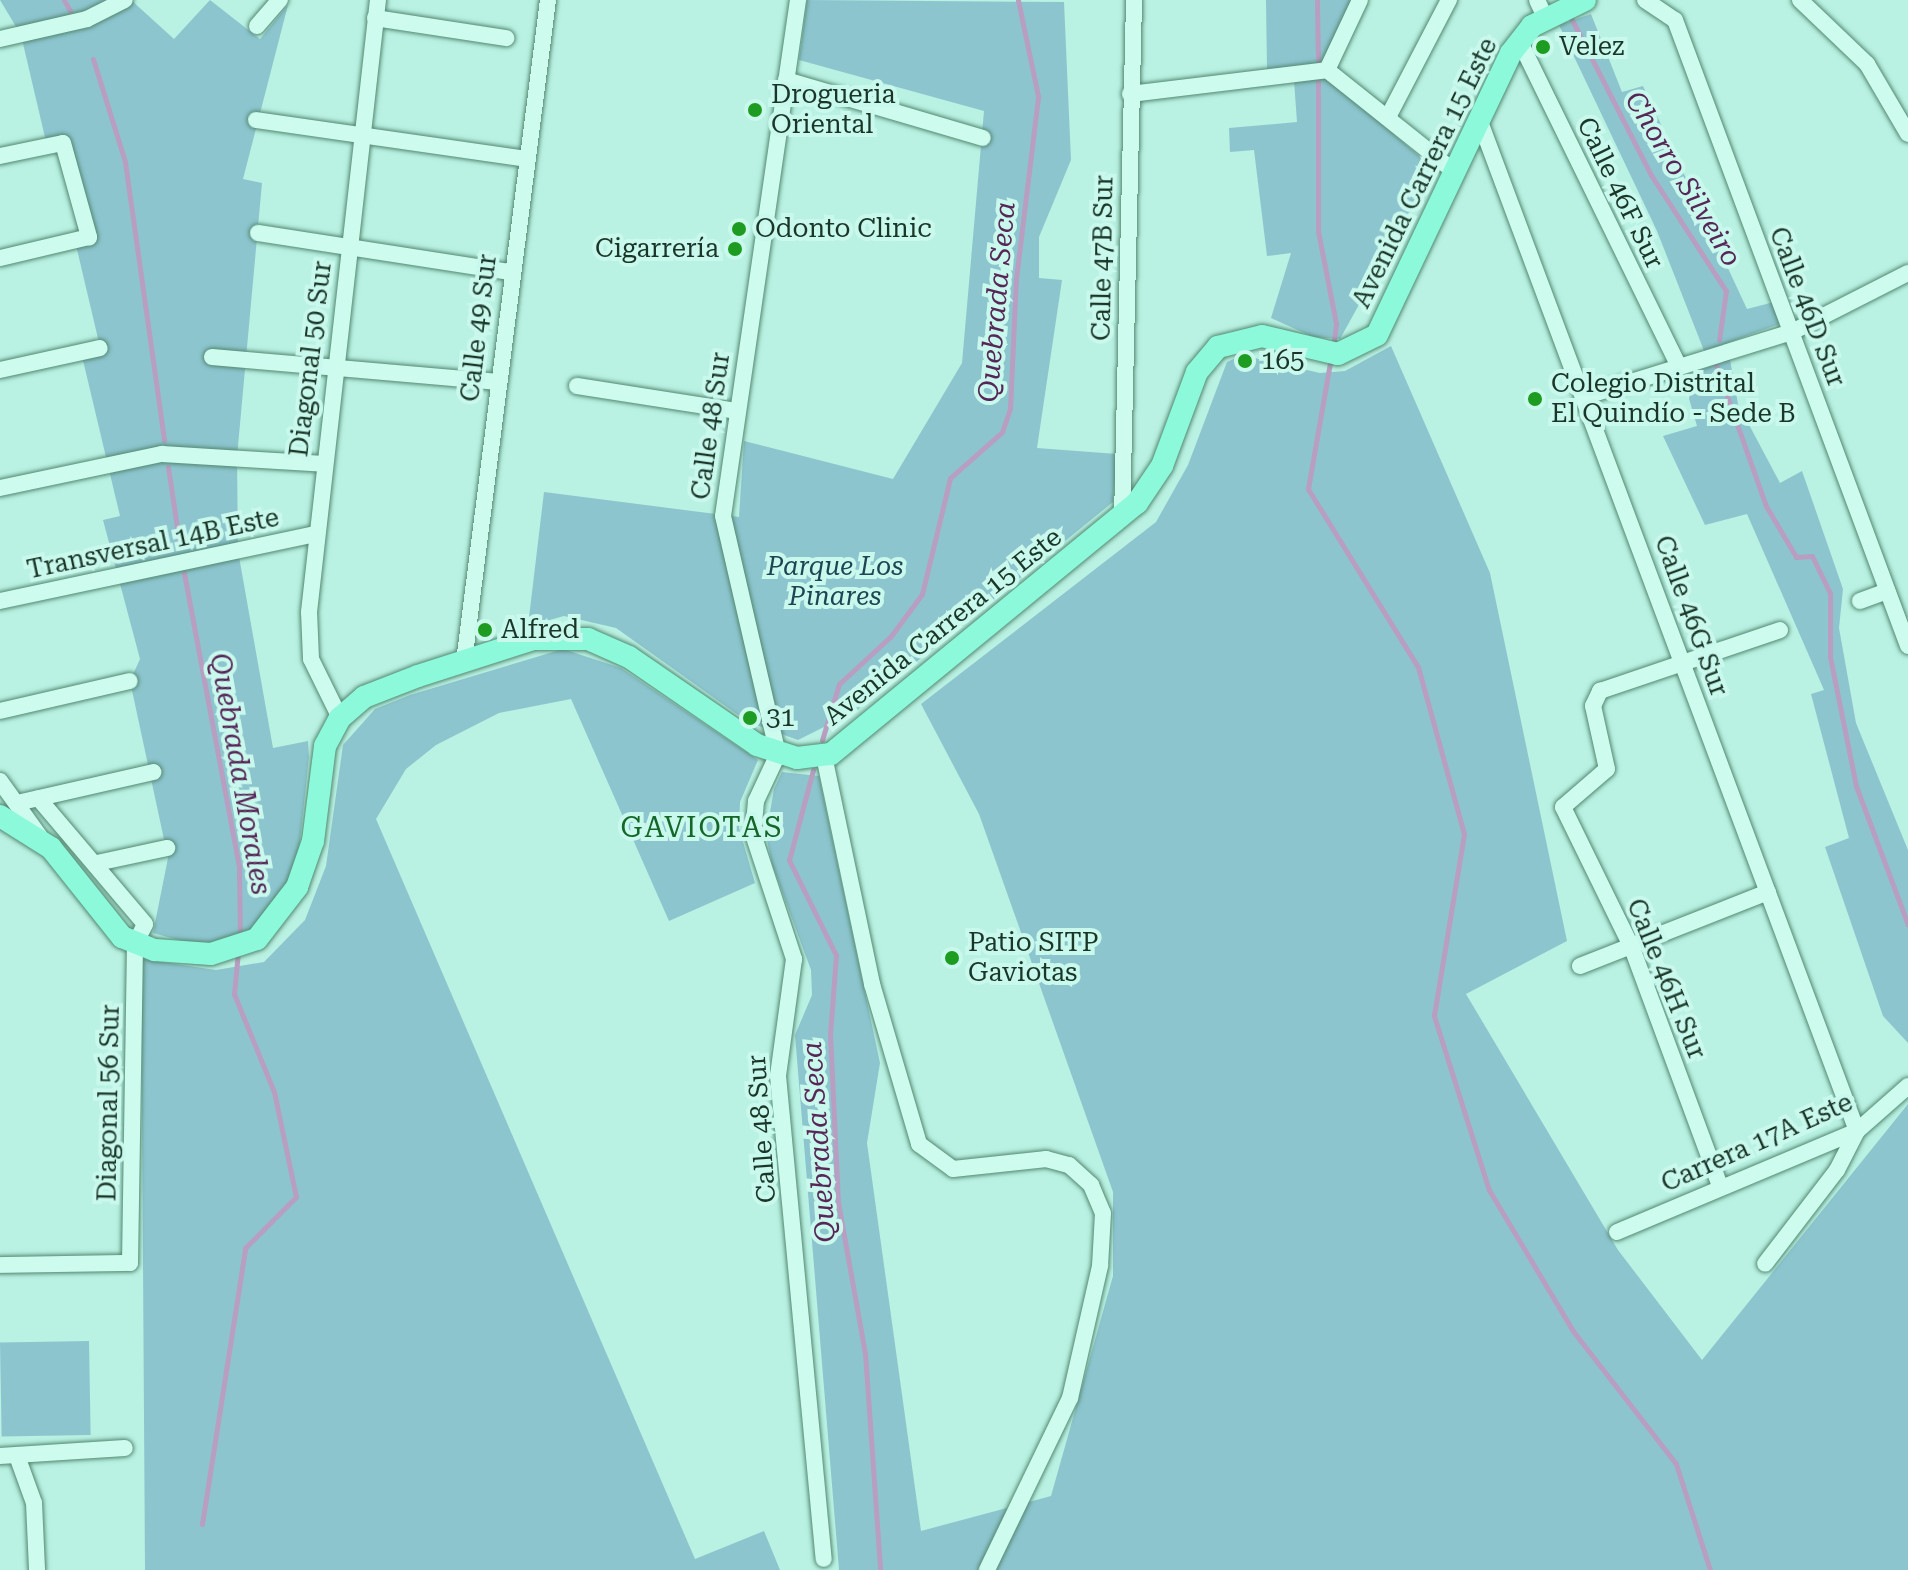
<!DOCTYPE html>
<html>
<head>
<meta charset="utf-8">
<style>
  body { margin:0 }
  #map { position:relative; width:1908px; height:1570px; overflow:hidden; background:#b9f1e2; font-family:"Roboto Serif",serif }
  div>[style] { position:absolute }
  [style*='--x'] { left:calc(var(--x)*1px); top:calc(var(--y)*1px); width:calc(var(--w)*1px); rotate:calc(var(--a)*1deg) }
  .green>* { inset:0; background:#8dc5cf; transform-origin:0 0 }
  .stream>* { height:5px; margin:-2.5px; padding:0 2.5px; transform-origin:2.5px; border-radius:2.5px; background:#b89ec1 }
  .roads { filter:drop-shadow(0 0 2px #538871) drop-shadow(0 0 2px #538871) }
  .minor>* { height:16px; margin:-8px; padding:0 8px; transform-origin:8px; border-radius:8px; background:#cdfcef }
  .major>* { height:22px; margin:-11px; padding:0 11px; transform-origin:11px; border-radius:11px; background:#8cf9da }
  .dots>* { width:22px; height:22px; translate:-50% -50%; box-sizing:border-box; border:4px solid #c9f8ec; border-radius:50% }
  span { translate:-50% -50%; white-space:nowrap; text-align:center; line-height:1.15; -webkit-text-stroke:8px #c9f8ec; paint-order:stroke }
  .poi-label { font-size:26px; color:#193628 }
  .left { translate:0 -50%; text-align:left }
  .right { translate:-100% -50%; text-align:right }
  .street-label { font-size:26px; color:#193628 }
  .park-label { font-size:26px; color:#1e4554; font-style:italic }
  .water-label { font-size:28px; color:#562757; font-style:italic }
  .neighbourhood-label { font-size:28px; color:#156629; letter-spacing:2px }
</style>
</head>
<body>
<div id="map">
  <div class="green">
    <i style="clip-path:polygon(0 0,131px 0,174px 39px,210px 0,260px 39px,288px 5px,243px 179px,262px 183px,237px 457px,238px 551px,273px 748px,308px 741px,309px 757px,296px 878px,251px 937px,200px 946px,153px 933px,168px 858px,130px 681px,140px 659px,103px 520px,120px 516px,81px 352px,100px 347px,75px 241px,88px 238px,63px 143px,47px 146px,21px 35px)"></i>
    <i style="clip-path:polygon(807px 0,1064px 2px,1071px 160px,1039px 237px,1039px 278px,1062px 280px,1037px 448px,1117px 454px,1113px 502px,856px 711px,798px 740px,748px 722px,616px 628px,564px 616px,528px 626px,544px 492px,739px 517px,744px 441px,893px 479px,962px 363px,984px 111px,799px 60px)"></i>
    <i style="clip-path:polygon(1266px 0,1354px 0,1323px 73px,1434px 169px,1340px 339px,1313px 337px,1271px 318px,1291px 253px,1267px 256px,1254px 150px,1230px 152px,1229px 128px,1297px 122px,1293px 67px,1267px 69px)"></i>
    <i style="clip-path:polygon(1591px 14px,1622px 92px,1643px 86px,1747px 309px,1774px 302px,1782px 323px,1727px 343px,1738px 404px,1780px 483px,1802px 471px,1843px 589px,1839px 628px,1856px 723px,1908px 850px,1908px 1043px,1883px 1016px,1825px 847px,1849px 838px,1811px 694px,1824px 690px,1747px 514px,1705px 525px,1663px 436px,1697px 426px,1683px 378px,1710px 366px,1657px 231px,1559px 25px)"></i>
    <i style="clip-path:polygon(1391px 346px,1490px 573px,1567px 941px,1466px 994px,1618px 1250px,1702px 1360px,1908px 1104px,1908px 1570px,839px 1570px,795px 1035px,812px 995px,811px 970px,772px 864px,766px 835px,774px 789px,782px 772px,819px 776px,880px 1063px,867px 1143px,921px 1531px,1051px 1496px,1113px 1276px,1113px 1192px,979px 814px,921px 704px,1156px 522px,1188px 465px,1227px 362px,1242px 355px,1320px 373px,1345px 371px)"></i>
    <i style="clip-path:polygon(563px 649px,621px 668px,758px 760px,740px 802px,739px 828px,755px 883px,669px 921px,571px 699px,499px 713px,436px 745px,406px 769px,376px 819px,695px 1559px,764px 1531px,780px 1570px,145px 1570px,141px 959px,216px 970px,264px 962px,305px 920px,326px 866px,343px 745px,375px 709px,410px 695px)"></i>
    <i style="left:89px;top:1341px;width:94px;height:89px;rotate:89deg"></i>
  </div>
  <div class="stream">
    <i style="--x:64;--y:0;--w:13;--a:61"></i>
    <i style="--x:1317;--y:0;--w:61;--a:89.1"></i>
    <i style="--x:1570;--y:16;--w:178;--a:63"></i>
    <i style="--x:1651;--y:175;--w:138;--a:57.1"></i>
    <i style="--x:1726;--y:291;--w:49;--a:98.1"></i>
    <i style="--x:93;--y:59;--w:108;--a:72.7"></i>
    <i style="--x:125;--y:162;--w:281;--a:82"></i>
    <i style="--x:1318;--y:76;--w:155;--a:90"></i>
    <i style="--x:1318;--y:231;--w:95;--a:79"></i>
    <i style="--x:1336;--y:324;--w:23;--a:97"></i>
    <i style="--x:1331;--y:357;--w:134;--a:99.9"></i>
    <i style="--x:1308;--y:489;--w:209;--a:58.3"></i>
    <i style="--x:1418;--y:667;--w:173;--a:74.6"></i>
    <i style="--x:1464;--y:834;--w:184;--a:99.4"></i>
    <i style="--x:1434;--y:1016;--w:182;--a:72.5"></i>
    <i style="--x:1489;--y:1190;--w:164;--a:59.2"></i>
    <i style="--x:1573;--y:1331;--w:168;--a:52.2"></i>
    <i style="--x:1676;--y:1464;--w:111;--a:72.2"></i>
    <i style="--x:1716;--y:365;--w:150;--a:70.5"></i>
    <i style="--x:1766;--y:506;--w:59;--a:59.5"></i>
    <i style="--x:1796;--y:557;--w:16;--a:-4"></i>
    <i style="--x:1812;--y:556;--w:41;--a:64.1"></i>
    <i style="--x:1830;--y:593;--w:64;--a:90"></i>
    <i style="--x:1830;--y:657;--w:132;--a:78.6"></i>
    <i style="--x:1856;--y:786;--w:148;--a:69.5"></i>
    <i style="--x:168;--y:467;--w:81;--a:81.5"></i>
    <i style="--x:184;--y:573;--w:300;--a:79.4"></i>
    <i style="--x:239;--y:868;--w:70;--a:89.2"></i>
    <i style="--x:822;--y:740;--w:59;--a:-73.1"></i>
    <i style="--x:839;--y:684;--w:71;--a:-42.7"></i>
    <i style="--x:891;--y:636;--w:52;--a:-53.6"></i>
    <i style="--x:922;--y:594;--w:119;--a:-76.4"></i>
    <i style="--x:950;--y:478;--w:69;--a:-41.5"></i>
    <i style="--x:1002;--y:432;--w:24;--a:-71"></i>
    <i style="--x:1010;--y:409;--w:130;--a:-87.4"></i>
    <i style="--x:1016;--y:279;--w:184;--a:-83.1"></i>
    <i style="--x:1038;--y:96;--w:98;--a:-101.8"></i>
    <i style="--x:813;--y:770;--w:93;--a:104.9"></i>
    <i style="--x:789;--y:860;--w:106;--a:63.7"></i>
    <i style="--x:836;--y:955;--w:79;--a:94.3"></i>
    <i style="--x:830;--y:1034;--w:168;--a:87.3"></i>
    <i style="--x:838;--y:1202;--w:153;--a:79.9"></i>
    <i style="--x:865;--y:1353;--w:218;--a:86"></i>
    <i style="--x:202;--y:1524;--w:279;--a:-81.1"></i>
    <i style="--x:245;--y:1248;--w:72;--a:-45"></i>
    <i style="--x:296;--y:1197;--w:107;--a:-101.8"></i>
    <i style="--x:274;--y:1092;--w:106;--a:-112.2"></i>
    <i style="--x:234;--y:994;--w:42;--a:-84.6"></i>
  </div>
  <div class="roads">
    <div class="minor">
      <i style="--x:798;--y:0;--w:521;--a:98.27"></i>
      <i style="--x:723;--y:516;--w:244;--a:77"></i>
      <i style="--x:778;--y:754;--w:52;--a:115.1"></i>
      <i style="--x:756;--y:801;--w:33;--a:95"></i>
      <i style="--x:753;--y:834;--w:132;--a:71.8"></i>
      <i style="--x:794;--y:959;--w:118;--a:97.8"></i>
      <i style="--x:778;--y:1076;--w:485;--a:84.6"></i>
      <i style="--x:1537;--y:0;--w:19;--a:65"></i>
      <i style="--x:1645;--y:0;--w:36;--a:34"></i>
      <i style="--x:1675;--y:20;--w:668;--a:69.58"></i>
      <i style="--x:1800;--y:0;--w:93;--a:43.7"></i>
      <i style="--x:1867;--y:64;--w:81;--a:59.6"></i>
      <i style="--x:375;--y:18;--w:133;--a:8.7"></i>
      <i style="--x:257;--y:26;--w:35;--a:-49"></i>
      <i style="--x:0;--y:39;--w:89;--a:-12.9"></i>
      <i style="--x:87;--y:19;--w:42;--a:-26.6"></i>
      <i style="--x:1519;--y:40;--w:363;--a:63.9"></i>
      <i style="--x:1327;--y:70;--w:164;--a:38.6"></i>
      <i style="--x:1327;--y:70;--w:77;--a:-64.8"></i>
      <i style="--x:786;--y:80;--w:205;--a:16.4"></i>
      <i style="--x:1130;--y:94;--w:198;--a:-6.9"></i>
      <i style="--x:1388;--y:117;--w:132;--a:-62.5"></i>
      <i style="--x:1479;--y:119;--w:1080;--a:69.52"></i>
      <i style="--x:1857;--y:1131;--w:44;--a:117.1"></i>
      <i style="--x:1837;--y:1170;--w:118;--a:127.5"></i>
      <i style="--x:256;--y:120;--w:272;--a:8.2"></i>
      <i style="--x:0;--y:156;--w:64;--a:-11.7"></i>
      <i style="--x:63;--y:143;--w:98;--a:74.5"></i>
      <i style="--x:89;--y:237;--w:91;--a:166.7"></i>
      <i style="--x:258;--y:233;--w:254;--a:8.8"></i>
      <i style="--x:212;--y:357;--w:285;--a:5"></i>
      <i style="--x:0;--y:370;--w:102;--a:-12.4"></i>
      <i style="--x:577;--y:386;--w:161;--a:8.9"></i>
      <i style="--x:1583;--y:397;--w:219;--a:-17.3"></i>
      <i style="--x:1792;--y:332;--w:130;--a:-27"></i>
      <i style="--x:0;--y:488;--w:166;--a:-11.9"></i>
      <i style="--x:162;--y:454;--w:162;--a:3.5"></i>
      <i style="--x:1122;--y:518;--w:518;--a:-88.67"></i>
      <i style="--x:0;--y:601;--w:323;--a:-12"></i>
      <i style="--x:1860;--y:601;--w:29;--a:-20"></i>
      <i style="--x:464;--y:662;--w:667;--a:-82.77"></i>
      <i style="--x:0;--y:711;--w:133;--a:-13"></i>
      <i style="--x:340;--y:718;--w:66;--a:-116.2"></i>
      <i style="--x:311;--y:659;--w:47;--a:-92.4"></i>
      <i style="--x:309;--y:612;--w:616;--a:-83.57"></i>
      <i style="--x:824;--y:756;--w:233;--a:78.1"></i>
      <i style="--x:872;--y:984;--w:167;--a:73.6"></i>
      <i style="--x:919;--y:1144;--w:42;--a:36.3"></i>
      <i style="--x:953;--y:1169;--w:94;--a:-6.1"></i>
      <i style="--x:1046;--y:1159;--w:24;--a:15"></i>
      <i style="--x:1069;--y:1165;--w:30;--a:42"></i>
      <i style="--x:1091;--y:1185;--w:30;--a:67"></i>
      <i style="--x:1103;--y:1213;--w:53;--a:93.2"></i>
      <i style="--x:1100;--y:1266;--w:135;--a:102.8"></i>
      <i style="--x:1070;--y:1398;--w:191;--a:115.8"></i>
      <i style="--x:0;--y:781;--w:70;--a:54.3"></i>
      <i style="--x:17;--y:803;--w:140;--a:-12.8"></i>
      <i style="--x:97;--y:863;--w:72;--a:-12.1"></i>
      <i style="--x:1580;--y:966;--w:202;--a:-21.5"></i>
      <i style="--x:1720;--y:1186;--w:254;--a:-110.3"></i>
      <i style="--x:1632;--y:948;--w:157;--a:-116.1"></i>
      <i style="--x:1563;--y:807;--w:58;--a:-40.8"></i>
      <i style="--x:1607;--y:769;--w:65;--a:-102.5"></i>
      <i style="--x:1593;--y:706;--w:17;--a:-65"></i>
      <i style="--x:1600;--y:691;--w:190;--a:-18.7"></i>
      <i style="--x:1617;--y:1232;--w:260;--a:-22.8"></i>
      <i style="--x:1857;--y:1131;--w:68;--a:-41.4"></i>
      <i style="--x:0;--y:1265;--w:130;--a:-0.9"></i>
      <i style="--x:130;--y:1263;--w:319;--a:-89.1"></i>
      <i style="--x:135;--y:944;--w:22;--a:-63"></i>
      <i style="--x:145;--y:924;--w:165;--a:-130.3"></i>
      <i style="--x:0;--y:1456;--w:125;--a:-3.7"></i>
      <i style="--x:17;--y:1456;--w:50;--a:70.1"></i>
      <i style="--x:34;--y:1503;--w:67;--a:87.4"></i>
    </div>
    <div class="major">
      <i style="--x:0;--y:816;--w:60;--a:32.1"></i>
      <i style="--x:51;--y:848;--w:114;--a:51.4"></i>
      <i style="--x:122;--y:937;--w:35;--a:22"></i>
      <i style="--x:155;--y:950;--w:56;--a:4.1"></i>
      <i style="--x:211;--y:954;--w:48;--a:-18.1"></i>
      <i style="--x:257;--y:939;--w:66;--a:-52.4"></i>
      <i style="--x:297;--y:887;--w:49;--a:-70.8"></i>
      <i style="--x:313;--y:841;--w:96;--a:-82.8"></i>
      <i style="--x:325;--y:746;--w:32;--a:-62"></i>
      <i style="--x:340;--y:718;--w:32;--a:-41"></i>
      <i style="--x:364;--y:697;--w:58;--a:-21.3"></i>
      <i style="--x:418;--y:676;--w:121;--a:-17.8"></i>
      <i style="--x:533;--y:639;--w:55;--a:0"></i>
      <i style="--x:588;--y:639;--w:45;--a:23.7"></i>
      <i style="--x:629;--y:657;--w:155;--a:34.5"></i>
      <i style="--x:757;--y:745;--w:42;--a:18"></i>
      <i style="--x:797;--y:758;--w:34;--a:-7"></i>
      <i style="--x:831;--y:754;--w:396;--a:-39.4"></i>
      <i style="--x:1137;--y:503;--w:45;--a:-56"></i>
      <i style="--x:1162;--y:466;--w:100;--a:-69.6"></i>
      <i style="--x:1197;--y:372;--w:33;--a:-50"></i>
      <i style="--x:1218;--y:347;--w:45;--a:-14"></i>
      <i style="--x:1262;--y:336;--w:78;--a:13.3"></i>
      <i style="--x:1338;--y:354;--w:43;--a:-26"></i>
      <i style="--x:1377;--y:335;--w:312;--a:-64.6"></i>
      <i style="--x:1511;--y:53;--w:34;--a:-52"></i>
      <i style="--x:1532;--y:26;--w:59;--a:-26.1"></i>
    </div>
  </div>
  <div class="dots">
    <i style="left:1543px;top:47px;background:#1e9c21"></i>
    <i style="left:755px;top:110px;background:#1e9c21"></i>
    <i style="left:739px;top:229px;background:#1e9c21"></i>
    <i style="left:735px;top:249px;background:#1e9c21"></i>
    <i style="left:1245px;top:361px;background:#1e9c21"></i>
    <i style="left:1535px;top:399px;background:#1e9c21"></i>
    <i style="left:485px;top:630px;background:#1e9c21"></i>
    <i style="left:750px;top:718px;background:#1e9c21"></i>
    <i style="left:952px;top:958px;background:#1e9c21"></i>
  </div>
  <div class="poi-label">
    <span class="left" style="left:1559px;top:47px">Velez</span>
    <span class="left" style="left:771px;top:110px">Drogueria<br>Oriental</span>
    <span class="left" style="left:755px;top:229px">Odonto Clinic</span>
    <span class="right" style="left:719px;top:249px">Cigarrería</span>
    <span class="left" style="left:1261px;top:361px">165</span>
    <span class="left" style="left:1551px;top:399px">Colegio Distrital<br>El Quindío - Sede B</span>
    <span class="left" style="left:501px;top:630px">Alfred</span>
    <span class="left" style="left:766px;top:718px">31</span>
    <span class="left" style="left:968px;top:958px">Patio SITP<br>Gaviotas</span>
  </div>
  <div class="street-label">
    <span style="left:1425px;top:173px;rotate:-64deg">Avenida Carrera 15 Este</span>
    <span style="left:1620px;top:193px;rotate:64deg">Calle 46F Sur</span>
    <span style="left:1103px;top:258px;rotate:-89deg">Calle 47B Sur</span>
    <span style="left:1807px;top:307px;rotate:69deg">Calle 46D Sur</span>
    <span style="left:479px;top:328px;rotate:-83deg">Calle 49 Sur</span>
    <span style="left:311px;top:359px;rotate:-83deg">Diagonal 50 Sur</span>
    <span style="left:711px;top:426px;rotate:-82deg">Calle 48 Sur</span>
    <span style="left:153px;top:544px;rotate:-12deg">Transversal 14B Este</span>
    <span style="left:1691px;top:616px;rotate:70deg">Calle 46G Sur</span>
    <span style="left:943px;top:627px;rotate:-39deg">Avenida Carrera 15 Este</span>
    <span style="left:1666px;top:979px;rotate:68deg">Calle 46H Sur</span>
    <span style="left:109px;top:1103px;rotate:-89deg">Diagonal 56 Sur</span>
    <span style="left:762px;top:1129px;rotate:-94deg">Calle 48 Sur</span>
    <span style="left:1757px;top:1143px;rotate:-24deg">Carrera 17A Este</span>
  </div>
  <div class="park-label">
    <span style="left:835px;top:582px">Parque Los<br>Pinares</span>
  </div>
  <div class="water-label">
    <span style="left:1683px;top:179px;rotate:59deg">Chorro Silveiro</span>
    <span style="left:997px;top:302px;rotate:-85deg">Quebrada Seca</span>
    <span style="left:240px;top:774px;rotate:80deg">Quebrada Morales</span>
    <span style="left:819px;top:1142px;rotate:-94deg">Quebrada Seca</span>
  </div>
  <div class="neighbourhood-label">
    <span style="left:702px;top:828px">GAVIOTAS</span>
  </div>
</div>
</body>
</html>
